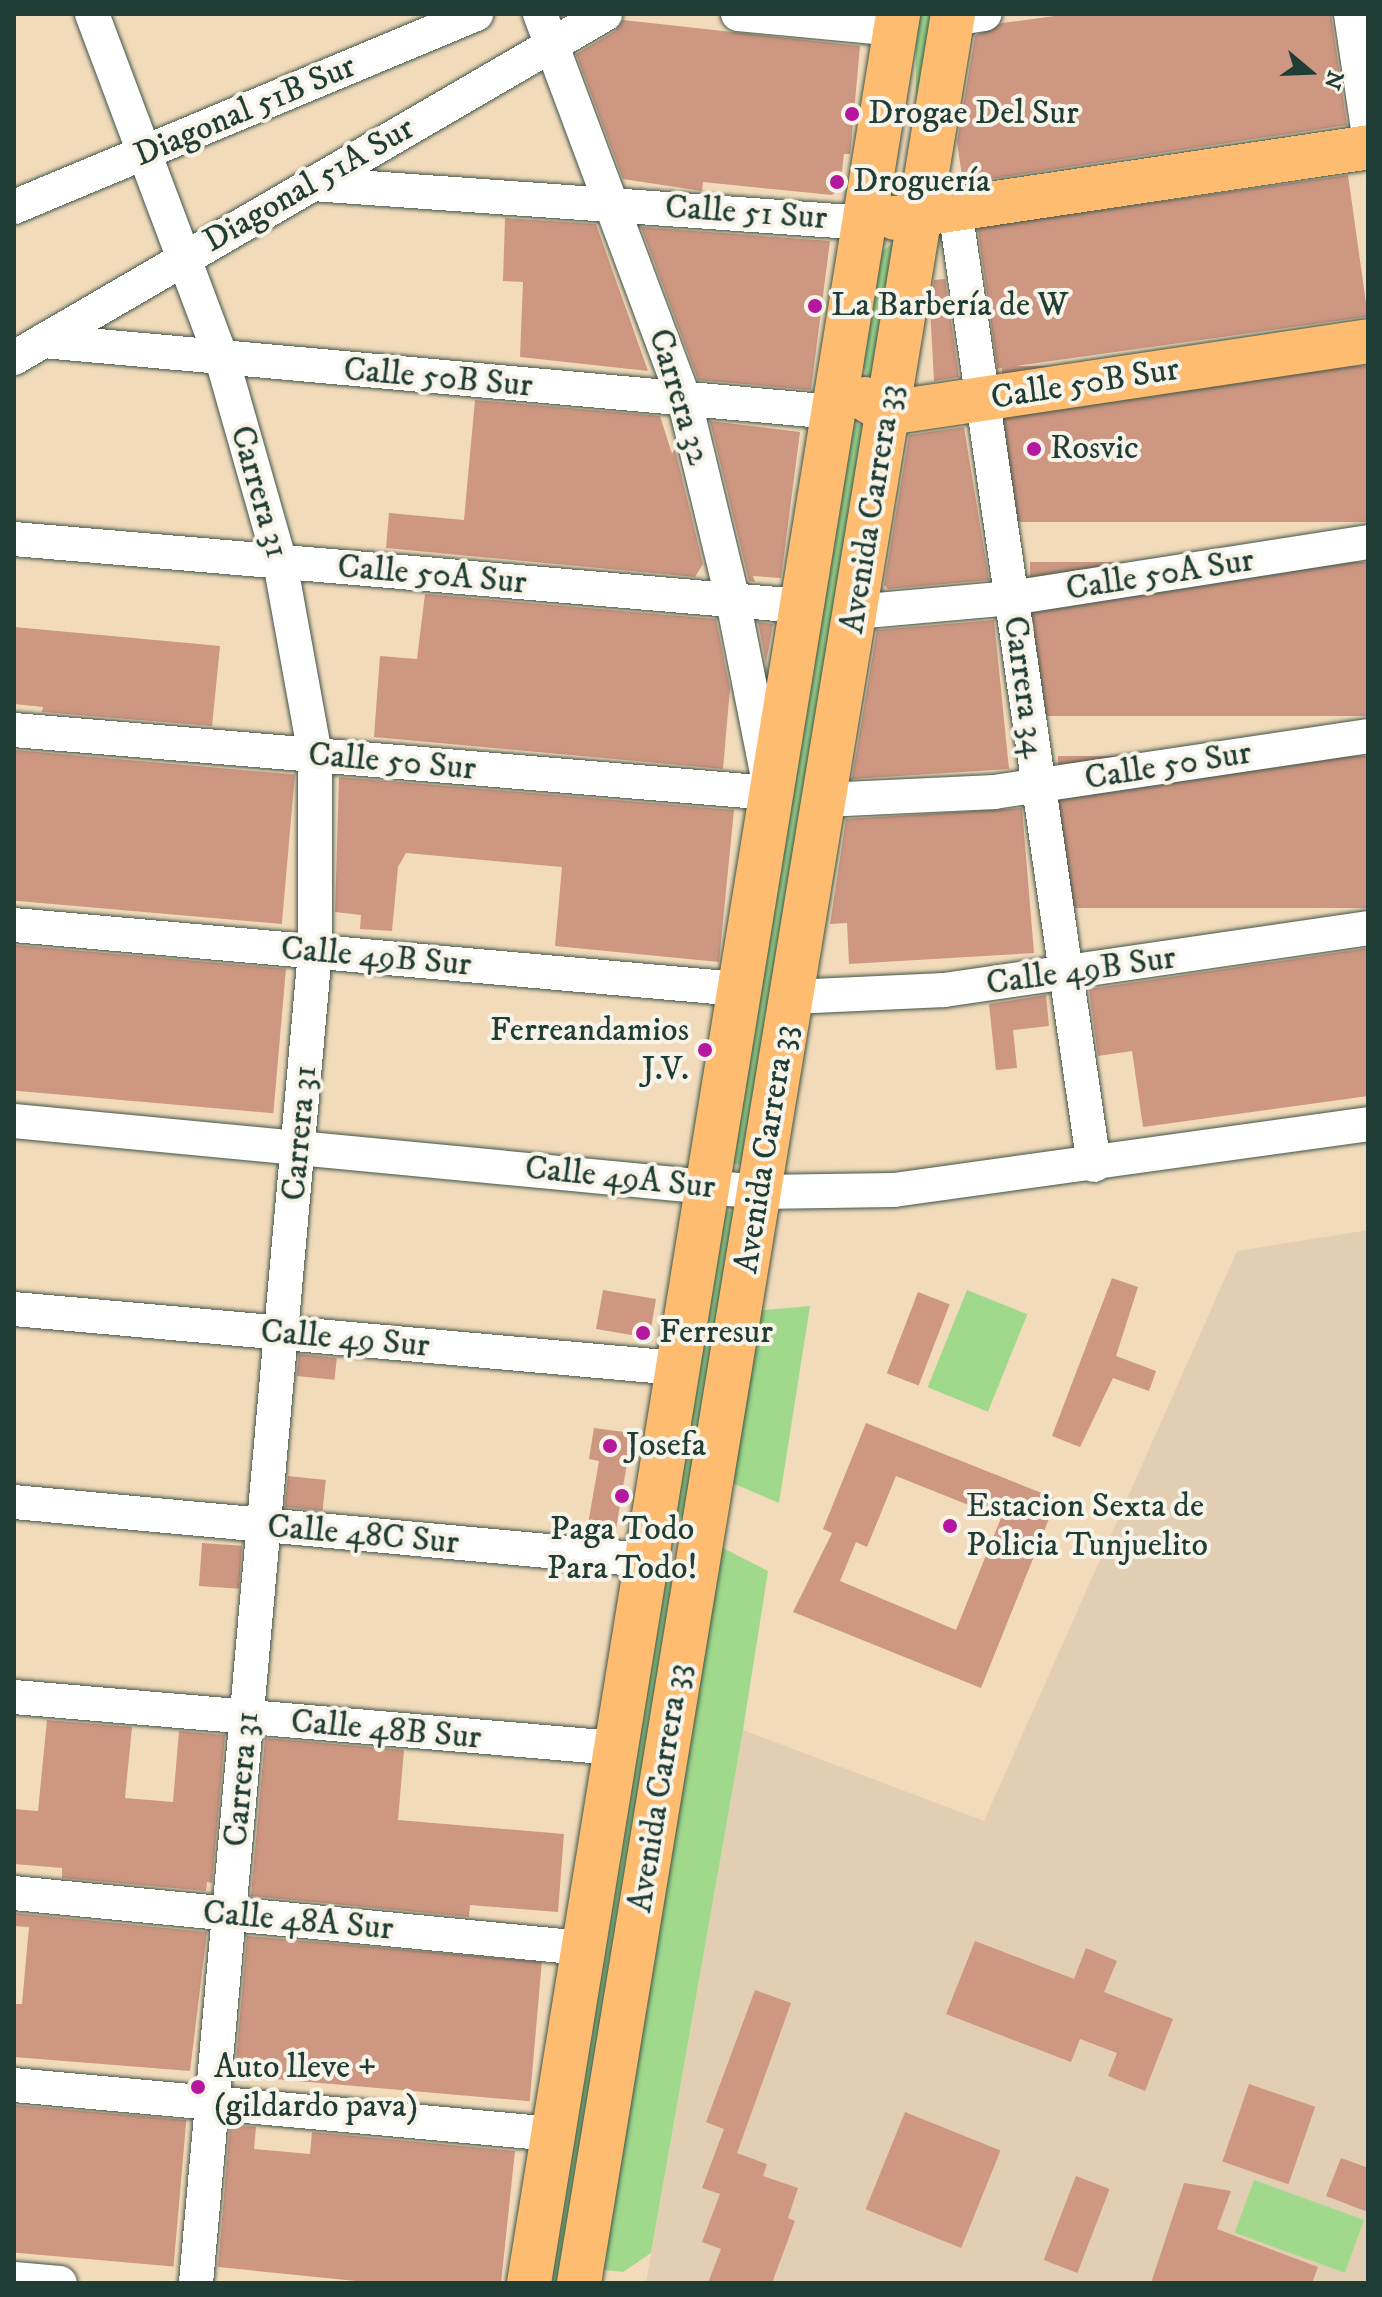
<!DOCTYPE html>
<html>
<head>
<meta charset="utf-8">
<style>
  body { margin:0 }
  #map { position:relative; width:1382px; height:2297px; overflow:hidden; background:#f2dbbb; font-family:"IM FELL DW Pica",serif }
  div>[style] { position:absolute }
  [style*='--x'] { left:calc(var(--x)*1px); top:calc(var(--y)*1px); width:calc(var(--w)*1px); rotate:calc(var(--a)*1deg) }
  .built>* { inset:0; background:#e2ceb3 }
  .green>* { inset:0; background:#a0d98c; transform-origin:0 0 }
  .building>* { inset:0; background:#cd9782; transform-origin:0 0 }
  .roads { filter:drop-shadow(0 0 2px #3f5548) drop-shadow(0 0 2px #3f5548) }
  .minor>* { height:34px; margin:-17px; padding:0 17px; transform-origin:17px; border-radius:17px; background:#fff }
  .major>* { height:44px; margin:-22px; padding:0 22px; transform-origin:22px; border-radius:22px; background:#fdbc6f }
  .dots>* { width:22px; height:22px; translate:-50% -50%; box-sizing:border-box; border:4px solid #f7f3e8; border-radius:50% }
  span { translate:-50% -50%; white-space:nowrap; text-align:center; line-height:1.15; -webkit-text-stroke:8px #f7f3e8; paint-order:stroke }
  .street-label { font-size:34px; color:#1f3d34 }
  .poi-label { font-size:34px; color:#1f3d34 }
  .left { translate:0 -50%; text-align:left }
  .right { translate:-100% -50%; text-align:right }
  .frame { position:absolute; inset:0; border:16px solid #1f3d34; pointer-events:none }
  .north { position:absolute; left:1270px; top:32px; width:80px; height:80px; -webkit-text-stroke:6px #f7f3e8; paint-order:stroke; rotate:109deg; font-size:22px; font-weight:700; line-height:32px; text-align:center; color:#1f3d34 }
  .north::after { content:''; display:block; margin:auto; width:28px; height:36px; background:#1f3d34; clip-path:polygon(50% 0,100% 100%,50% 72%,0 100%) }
</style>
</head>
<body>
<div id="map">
  <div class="built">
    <i style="clip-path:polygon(1368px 1230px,1368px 2283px,646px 2283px,743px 1730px,984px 1821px,1237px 1251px)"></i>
  </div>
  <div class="green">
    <i style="left:916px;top:14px;width:26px;height:180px"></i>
    <i style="clip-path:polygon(900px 238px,878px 390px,860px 363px,874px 257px)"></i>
    <i style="left:847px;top:423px;width:25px;height:749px;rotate:9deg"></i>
    <i style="clip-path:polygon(711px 1210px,740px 1212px,690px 1513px,662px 1525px)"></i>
    <i style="left:967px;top:1290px;width:65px;height:105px;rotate:22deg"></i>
    <i style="clip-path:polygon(810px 1306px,779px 1503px,725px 1480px,752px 1311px)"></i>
    <i style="clip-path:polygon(715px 1544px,768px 1571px,743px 1730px,651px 2253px,623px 2272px,597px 2269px)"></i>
    <i style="clip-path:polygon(680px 1568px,567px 2283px,546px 2283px,652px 1575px)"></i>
    <i style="left:1254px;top:2180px;width:117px;height:56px;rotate:20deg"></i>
  </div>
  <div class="building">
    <i style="clip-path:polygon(1070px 14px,1331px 14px,1347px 125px,963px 183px,957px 142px,975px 36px,1002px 23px)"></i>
    <i style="clip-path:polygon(623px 20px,860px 46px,851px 146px,850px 154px,844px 154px,840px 189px,832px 195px,703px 182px,702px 191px,623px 179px,576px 54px,615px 31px)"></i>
    <i style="left:1348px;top:175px;width:143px;height:374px;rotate:82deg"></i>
    <i style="clip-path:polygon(505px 218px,596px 224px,648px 371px,520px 357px,523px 282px,503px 281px)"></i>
    <i style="clip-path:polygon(641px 227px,830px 241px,811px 390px,698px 380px)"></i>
    <i style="clip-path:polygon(945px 279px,959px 377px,934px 381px,930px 307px,934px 280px)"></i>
    <i style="left:1368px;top:366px;width:156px;height:366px;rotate:90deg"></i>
    <i style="clip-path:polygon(475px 400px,660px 416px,672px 454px,675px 449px,703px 564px,695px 577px,386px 548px,389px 513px,464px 520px)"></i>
    <i style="clip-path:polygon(710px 421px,800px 432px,781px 578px,753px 576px,755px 582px,749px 581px)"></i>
    <i style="clip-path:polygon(964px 427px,989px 580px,888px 589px,884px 585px,909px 435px)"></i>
    <i style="left:1368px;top:562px;width:154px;height:338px;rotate:90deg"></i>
    <i style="clip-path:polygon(425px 594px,716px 619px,730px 689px,723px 769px,374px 737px,380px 656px,417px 659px)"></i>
    <i style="clip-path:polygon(994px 620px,1009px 769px,852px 779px,877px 630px)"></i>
    <i style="clip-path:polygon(758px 622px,773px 624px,766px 663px)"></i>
    <i style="clip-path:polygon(14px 627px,220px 646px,212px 726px,42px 712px,43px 707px,14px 704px)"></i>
    <i style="left:14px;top:750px;width:282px;height:150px;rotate:5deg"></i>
    <i style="left:1368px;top:756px;width:152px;height:310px;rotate:90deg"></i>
    <i style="clip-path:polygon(339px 777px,734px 810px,719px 962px,555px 946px,562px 867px,483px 860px,406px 853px,398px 867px,392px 931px,360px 929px,361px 915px,335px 912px)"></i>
    <i style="clip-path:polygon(1022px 808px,1034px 953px,849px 964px,847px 923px,830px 924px,846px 819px)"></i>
    <i style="left:14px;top:945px;width:273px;height:145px;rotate:5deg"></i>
    <i style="clip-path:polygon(1368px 948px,1368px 1096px,1143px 1127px,1132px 1051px,1098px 1056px,1089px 989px)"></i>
    <i style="clip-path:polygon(1046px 995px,1049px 1026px,1013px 1030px,1017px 1068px,996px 1070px,989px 1004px)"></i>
    <i style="clip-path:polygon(1112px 1278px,1138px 1287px,1116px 1356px,1156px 1371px,1149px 1391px,1113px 1378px,1080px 1447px,1052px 1436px)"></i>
    <i style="clip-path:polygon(603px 1290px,656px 1299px,651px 1328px,638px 1336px,596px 1329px)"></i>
    <i style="left:918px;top:1292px;width:34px;height:87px;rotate:21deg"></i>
    <i style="left:299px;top:1354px;width:38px;height:22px;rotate:6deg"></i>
    <i style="clip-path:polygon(evenodd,866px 1423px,1057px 1499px,981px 1688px,793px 1612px,832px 1533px,823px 1529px,866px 1423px,896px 1476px,1001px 1518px,956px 1630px,840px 1581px,856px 1542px,867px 1547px,896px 1476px)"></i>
    <i style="clip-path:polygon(594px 1428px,632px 1433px,616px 1529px,588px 1524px,599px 1461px,589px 1459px)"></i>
    <i style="left:288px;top:1476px;width:38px;height:31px;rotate:6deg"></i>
    <i style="left:202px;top:1543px;width:40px;height:43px;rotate:4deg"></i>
    <i style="clip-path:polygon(47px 1720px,132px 1727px,125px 1798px,173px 1802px,179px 1731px,225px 1735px,212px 1883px,207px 1882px,206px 1891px,62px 1878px,62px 1868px,14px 1864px,14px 1809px,38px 1811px)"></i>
    <i style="clip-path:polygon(265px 1738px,404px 1750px,398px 1820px,564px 1834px,558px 1912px,470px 1905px,469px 1917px,251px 1896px)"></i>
    <i style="clip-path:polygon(14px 1913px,207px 1932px,190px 2071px,14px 2057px,14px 2004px,22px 2004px,29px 1927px,14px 1926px)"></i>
    <i style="left:247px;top:1936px;width:296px;height:140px;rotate:5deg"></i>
    <i style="clip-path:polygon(975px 1941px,1074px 1979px,1086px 1948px,1117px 1961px,1104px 1992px,1173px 2019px,1145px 2091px,1108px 2076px,1117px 2053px,1080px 2039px,1071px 2062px,946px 2014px)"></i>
    <i style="clip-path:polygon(755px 1990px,791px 2003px,737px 2153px,767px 2164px,763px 2176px,798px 2188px,788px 2218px,795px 2221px,772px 2283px,708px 2283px,721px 2249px,702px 2242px,720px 2194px,702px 2188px,724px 2129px,706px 2122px)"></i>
    <i style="left:1249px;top:2084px;width:70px;height:82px;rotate:19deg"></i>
    <i style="left:14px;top:2105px;width:173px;height:147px;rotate:5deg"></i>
    <i style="left:905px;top:2112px;width:103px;height:105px;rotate:22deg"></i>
    <i style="clip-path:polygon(230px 2125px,256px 2127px,254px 2149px,310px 2154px,312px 2132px,515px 2151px,501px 2283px,376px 2283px,218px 2267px)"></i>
    <i style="clip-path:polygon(1341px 2158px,1368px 2168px,1368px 2212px,1326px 2196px)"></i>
    <i style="left:1076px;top:2176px;width:36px;height:90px;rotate:21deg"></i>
    <i style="clip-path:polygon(1184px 2183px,1231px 2191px,1217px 2229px,1318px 2267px,1312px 2283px,1151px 2283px)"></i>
  </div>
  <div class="roads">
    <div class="minor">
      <i style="--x:92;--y:14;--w:369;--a:69.4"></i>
      <i style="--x:222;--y:359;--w:211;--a:74.1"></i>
      <i style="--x:280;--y:562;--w:196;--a:79.7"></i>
      <i style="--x:315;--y:755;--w:197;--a:90"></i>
      <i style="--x:315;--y:952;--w:1336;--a:95.11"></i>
      <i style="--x:738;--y:14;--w:159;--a:5.4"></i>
      <i style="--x:1351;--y:14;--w:116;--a:81.6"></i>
      <i style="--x:952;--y:19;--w:33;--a:-9"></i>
      <i style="--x:312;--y:184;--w:554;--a:4.03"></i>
      <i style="--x:14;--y:207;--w:501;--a:-22.67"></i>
      <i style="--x:955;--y:209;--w:966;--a:81.73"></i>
      <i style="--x:43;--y:341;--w:794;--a:5.13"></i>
      <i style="--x:14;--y:358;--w:684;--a:-30.2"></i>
      <i style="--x:14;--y:539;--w:790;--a:4.87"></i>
      <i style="--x:855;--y:612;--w:157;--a:-5.1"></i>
      <i style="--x:1011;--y:598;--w:361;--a:-8.9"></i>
      <i style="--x:14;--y:730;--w:760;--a:4.76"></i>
      <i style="--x:771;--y:793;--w:196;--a:-101.2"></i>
      <i style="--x:733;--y:601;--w:208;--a:-103.6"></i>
      <i style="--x:684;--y:399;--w:411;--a:-110.5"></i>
      <i style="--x:824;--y:800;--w:170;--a:-2.7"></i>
      <i style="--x:994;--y:792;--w:378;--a:-8.5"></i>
      <i style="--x:14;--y:925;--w:727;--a:5.05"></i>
      <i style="--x:792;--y:997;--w:152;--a:-2.6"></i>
      <i style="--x:944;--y:990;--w:429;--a:-8.3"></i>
      <i style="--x:14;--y:1121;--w:748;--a:5.44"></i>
      <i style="--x:759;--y:1192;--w:135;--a:-0.8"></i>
      <i style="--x:894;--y:1190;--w:479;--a:-7.9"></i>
      <i style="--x:14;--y:1309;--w:665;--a:5.09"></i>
      <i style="--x:14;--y:1502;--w:634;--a:5.25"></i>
      <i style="--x:14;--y:1697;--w:603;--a:4.85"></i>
      <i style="--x:14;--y:1893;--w:572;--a:5.52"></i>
      <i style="--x:14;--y:2085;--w:541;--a:5.19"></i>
      <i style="--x:14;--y:2279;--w:46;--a:5"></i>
    </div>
    <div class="major">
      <i style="--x:895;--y:218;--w:478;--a:-8.5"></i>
      <i style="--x:865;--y:399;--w:27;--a:31"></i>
      <i style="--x:888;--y:413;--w:485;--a:-8.5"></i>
      <i style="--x:529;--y:2283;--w:2299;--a:-80.76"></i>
      <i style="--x:579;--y:2283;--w:2300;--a:-80.64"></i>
    </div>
  </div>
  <div class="dots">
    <i style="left:852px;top:114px;background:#b5179e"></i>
    <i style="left:837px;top:182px;background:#b5179e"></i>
    <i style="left:815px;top:306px;background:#b5179e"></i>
    <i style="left:1034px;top:449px;background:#b5179e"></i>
    <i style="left:705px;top:1050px;background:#b5179e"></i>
    <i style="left:643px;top:1333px;background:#b5179e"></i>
    <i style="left:610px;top:1446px;background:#b5179e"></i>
    <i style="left:622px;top:1496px;background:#b5179e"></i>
    <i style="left:950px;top:1526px;background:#b5179e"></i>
    <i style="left:198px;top:2087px;background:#b5179e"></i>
  </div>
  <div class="street-label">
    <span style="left:245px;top:111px;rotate:-23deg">Diagonal 51B Sur</span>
    <span style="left:309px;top:185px;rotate:-30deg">Diagonal 51A Sur</span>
    <span style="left:746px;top:213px;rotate:4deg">Calle 51 Sur</span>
    <span style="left:438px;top:378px;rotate:5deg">Calle 50B Sur</span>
    <span style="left:1085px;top:384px;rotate:-9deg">Calle 50B Sur</span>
    <span style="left:679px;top:397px;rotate:73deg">Carrera 32</span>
    <span style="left:259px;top:492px;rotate:74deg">Carrera 31</span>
    <span style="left:872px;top:509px;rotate:-81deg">Avenida Carrera 33</span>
    <span style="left:432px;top:575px;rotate:5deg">Calle 50A Sur</span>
    <span style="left:1160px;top:575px;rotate:-9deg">Calle 50A Sur</span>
    <span style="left:1024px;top:687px;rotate:82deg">Carrera 34</span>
    <span style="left:392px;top:762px;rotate:5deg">Calle 50 Sur</span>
    <span style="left:1168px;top:766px;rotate:-9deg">Calle 50 Sur</span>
    <span style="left:376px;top:957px;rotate:5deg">Calle 49B Sur</span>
    <span style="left:1081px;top:971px;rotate:-8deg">Calle 49B Sur</span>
    <span style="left:300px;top:1133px;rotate:-85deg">Carrera 31</span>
    <span style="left:766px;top:1149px;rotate:-81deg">Avenida Carrera 33</span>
    <span style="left:620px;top:1178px;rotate:6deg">Calle 49A Sur</span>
    <span style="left:345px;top:1339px;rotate:5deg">Calle 49 Sur</span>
    <span style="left:363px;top:1535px;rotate:5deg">Calle 48C Sur</span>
    <span style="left:386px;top:1730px;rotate:5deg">Calle 48B Sur</span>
    <span style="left:242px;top:1779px;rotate:-85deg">Carrera 31</span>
    <span style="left:660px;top:1788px;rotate:-81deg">Avenida Carrera 33</span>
    <span style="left:298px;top:1921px;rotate:5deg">Calle 48A Sur</span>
  </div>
  <div class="poi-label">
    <span class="left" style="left:868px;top:114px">Drogae Del Sur</span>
    <span class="left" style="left:853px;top:182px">Droguería</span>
    <span class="left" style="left:831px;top:306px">La Barbería de W</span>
    <span class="left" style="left:1050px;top:449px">Rosvic</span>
    <span class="right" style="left:689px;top:1050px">Ferreandamios<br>J.V.</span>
    <span class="left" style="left:659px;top:1333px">Ferresur</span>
    <span class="left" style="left:626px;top:1446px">Josefa</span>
    <span class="left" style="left:966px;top:1526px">Estacion Sexta de<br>Policia Tunjuelito</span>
    <span style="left:622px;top:1549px">Paga Todo<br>Para Todo!</span>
    <span class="left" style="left:214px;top:2087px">Auto lleve +<br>(gildardo pava)</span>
  </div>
  <div class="frame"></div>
  <div class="north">N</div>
</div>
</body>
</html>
